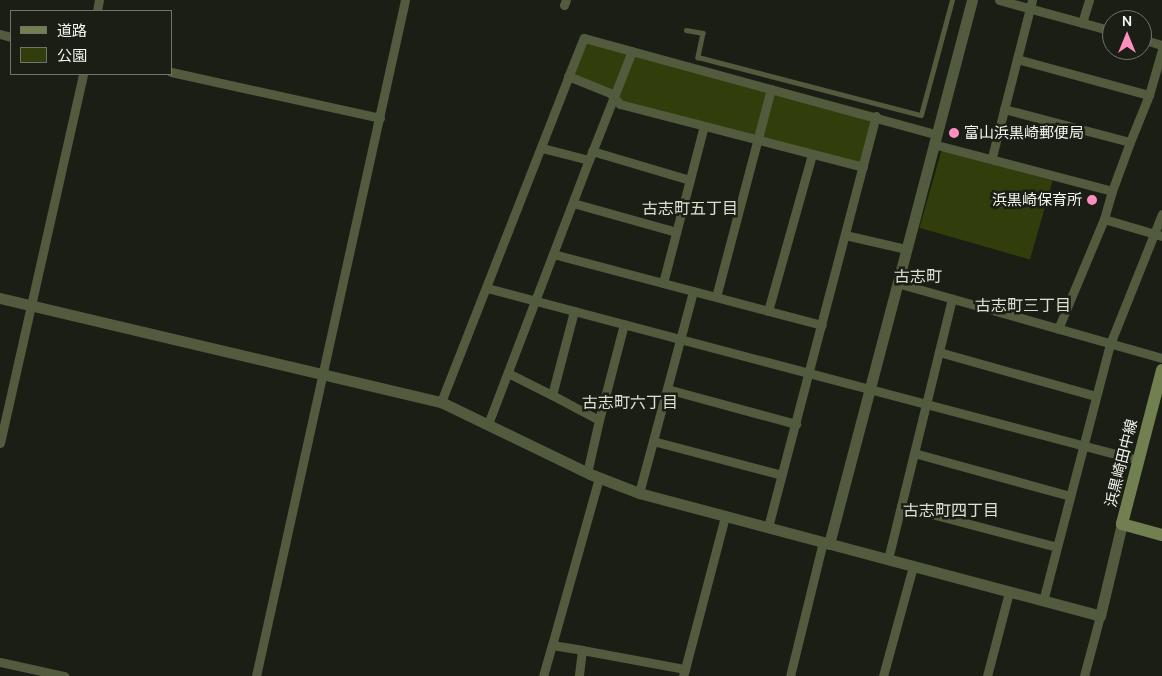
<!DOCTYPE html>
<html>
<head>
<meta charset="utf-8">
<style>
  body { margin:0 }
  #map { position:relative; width:1162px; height:676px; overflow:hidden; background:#1b1e14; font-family:Manrope,"Noto Sans JP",sans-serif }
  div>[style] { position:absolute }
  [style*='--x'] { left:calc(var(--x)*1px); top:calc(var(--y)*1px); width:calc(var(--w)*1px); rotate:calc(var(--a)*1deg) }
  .green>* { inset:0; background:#323d0c; transform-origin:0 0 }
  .service>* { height:4.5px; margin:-2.25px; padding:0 2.25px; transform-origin:2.25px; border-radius:2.25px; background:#535b3f }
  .minor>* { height:9px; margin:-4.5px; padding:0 4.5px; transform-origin:4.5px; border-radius:4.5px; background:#535b3f }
  .tertiary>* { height:11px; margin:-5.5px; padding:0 5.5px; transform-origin:5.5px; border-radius:5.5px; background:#535b3f }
  .secondary>* { height:12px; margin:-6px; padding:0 6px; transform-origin:6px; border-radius:6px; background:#727f51 }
  .dots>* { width:14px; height:14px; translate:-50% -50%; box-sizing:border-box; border:2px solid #1b1e14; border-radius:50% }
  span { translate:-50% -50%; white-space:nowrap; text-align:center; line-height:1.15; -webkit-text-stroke:5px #1b1e14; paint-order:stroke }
  .poi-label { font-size:15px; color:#f3f5ee }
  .left { translate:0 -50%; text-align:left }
  .right { translate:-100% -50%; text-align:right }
  .street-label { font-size:15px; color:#f3f5ee }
  .neighbourhood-label { font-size:16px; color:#dce0d2 }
  .legend { position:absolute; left:10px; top:10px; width:162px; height:65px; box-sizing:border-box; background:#1b1e14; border:1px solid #71746b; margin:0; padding:6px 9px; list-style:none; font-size:15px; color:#f3f5ee }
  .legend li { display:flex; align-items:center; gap:10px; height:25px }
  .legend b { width:25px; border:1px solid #71746b }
  .north { position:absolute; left:1102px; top:10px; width:50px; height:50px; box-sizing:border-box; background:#1b1e14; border:1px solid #71746b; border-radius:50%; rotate:0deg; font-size:14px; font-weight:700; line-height:20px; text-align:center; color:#f3f5ee }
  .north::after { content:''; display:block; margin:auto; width:18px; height:22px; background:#fd8ec0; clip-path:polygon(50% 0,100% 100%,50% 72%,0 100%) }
</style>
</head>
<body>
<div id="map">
  <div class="green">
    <i style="clip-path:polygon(581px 35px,876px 113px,862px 165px,621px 100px,612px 92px,565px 73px)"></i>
    <i style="left:942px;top:149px;width:115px;height:82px;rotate:16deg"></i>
  </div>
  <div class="service">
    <i style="--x:686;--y:30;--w:17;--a:10"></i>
    <i style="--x:703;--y:33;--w:25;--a:102"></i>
    <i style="--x:698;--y:57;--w:230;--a:14.6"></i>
    <i style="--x:921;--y:115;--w:119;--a:-74.9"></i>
  </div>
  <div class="minor">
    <i style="--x:999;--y:0;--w:117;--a:15.3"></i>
    <i style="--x:564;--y:5;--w:5;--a:-68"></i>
    <i style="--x:97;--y:11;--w:11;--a:-80"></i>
    <i style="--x:1082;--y:23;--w:24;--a:-73"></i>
    <i style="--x:0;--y:34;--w:11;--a:15"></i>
    <i style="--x:1142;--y:39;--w:21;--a:17"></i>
    <i style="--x:1017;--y:59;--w:137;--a:15.3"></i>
    <i style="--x:1149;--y:95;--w:47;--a:-73.9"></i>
    <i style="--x:171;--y:72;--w:214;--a:12.4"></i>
    <i style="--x:568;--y:76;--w:45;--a:22"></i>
    <i style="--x:610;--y:93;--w:15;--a:48"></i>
    <i style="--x:620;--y:104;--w:251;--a:14.5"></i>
    <i style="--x:1004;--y:109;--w:130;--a:14.7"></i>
    <i style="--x:1130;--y:142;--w:51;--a:-68"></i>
    <i style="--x:933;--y:144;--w:185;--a:14.7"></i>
    <i style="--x:1112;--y:191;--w:29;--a:106"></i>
    <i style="--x:1104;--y:219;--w:119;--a:112.7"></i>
    <i style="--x:592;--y:151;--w:102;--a:16.5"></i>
    <i style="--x:992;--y:157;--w:162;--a:-75.7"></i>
    <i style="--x:589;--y:160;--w:117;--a:-68.5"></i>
    <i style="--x:1112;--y:191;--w:52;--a:-69.8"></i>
    <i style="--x:573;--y:203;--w:107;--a:15.7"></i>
    <i style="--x:1104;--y:219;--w:60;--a:16.3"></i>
    <i style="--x:845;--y:235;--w:63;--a:12.9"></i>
    <i style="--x:553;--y:254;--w:278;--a:14.8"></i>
    <i style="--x:663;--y:283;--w:162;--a:-75.4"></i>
    <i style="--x:897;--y:283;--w:275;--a:15.8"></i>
    <i style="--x:487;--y:288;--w:673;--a:14.8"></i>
    <i style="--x:716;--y:297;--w:215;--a:-75.2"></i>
    <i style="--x:768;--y:311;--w:163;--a:-74.3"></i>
    <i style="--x:939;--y:352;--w:163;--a:15.7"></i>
    <i style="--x:508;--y:373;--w:49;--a:26.6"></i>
    <i style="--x:552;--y:395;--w:87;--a:-75.3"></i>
    <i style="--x:667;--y:389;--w:134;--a:15.2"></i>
    <i style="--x:552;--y:395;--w:53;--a:28"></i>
    <i style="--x:599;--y:420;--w:99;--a:-75.4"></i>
    <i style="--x:441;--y:402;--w:391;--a:-68.6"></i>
    <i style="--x:584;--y:38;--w:365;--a:15.3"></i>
    <i style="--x:488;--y:424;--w:283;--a:-69.1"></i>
    <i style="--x:589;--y:160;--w:49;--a:-165.7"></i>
    <i style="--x:653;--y:441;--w:133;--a:14.8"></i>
    <i style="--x:0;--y:443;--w:378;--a:-77.3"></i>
    <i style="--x:914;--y:453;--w:162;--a:15.4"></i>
    <i style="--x:587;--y:473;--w:54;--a:-77.2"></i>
    <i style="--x:639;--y:493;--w:209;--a:-75"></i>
    <i style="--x:901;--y:506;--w:161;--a:14.7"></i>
    <i style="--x:768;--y:527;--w:425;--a:-75.3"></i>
    <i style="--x:888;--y:559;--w:268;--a:-76.2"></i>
    <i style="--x:1043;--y:601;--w:266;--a:-75.4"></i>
    <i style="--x:1110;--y:344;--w:140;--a:-68.2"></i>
    <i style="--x:552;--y:645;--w:173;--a:-74.3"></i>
    <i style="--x:582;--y:650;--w:105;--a:10.5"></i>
    <i style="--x:685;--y:669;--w:7;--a:106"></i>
    <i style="--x:0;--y:662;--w:66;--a:12.3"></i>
    <i style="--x:685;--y:669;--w:158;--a:-75.3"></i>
    <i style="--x:256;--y:676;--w:692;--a:-77.57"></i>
    <i style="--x:543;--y:676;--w:32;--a:-74"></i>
    <i style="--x:552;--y:645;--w:30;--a:9"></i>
    <i style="--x:582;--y:650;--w:26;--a:97"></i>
    <i style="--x:790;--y:676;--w:138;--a:-76.2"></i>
    <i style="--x:883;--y:676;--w:114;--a:-74.7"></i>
    <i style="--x:987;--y:676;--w:87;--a:-75.3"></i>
    <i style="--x:1084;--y:676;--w:62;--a:-75.1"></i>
  </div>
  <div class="tertiary">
    <i style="--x:0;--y:298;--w:453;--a:13.3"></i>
    <i style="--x:441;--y:402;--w:165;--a:25.8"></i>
    <i style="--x:590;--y:474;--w:53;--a:21.2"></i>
    <i style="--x:639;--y:493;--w:477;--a:14.9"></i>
    <i style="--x:1100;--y:616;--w:95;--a:-76.6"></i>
    <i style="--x:829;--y:544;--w:562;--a:-75.27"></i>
  </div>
  <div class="secondary">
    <i style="--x:1162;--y:370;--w:159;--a:104.6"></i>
    <i style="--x:1122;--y:524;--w:41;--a:15.4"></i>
  </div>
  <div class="dots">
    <i style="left:954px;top:133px;background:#fd8ec0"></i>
    <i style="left:1092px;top:200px;background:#fd8ec0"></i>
  </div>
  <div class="poi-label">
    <span class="left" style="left:964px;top:133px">富山浜黒崎郵便局</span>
    <span class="right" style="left:1082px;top:200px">浜黒崎保育所</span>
  </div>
  <div class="street-label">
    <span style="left:1121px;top:463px;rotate:-76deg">浜黒崎田中線</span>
  </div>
  <div class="neighbourhood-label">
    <span style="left:690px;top:208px">古志町五丁目</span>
    <span style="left:918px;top:276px">古志町</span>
    <span style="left:1023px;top:305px">古志町三丁目</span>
    <span style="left:630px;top:402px">古志町六丁目</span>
    <span style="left:951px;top:510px">古志町四丁目</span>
  </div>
  <ul class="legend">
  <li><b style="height:6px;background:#727f51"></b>道路</li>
  <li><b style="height:14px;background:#323d0c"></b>公園</li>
  </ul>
  <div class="north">N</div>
</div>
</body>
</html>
